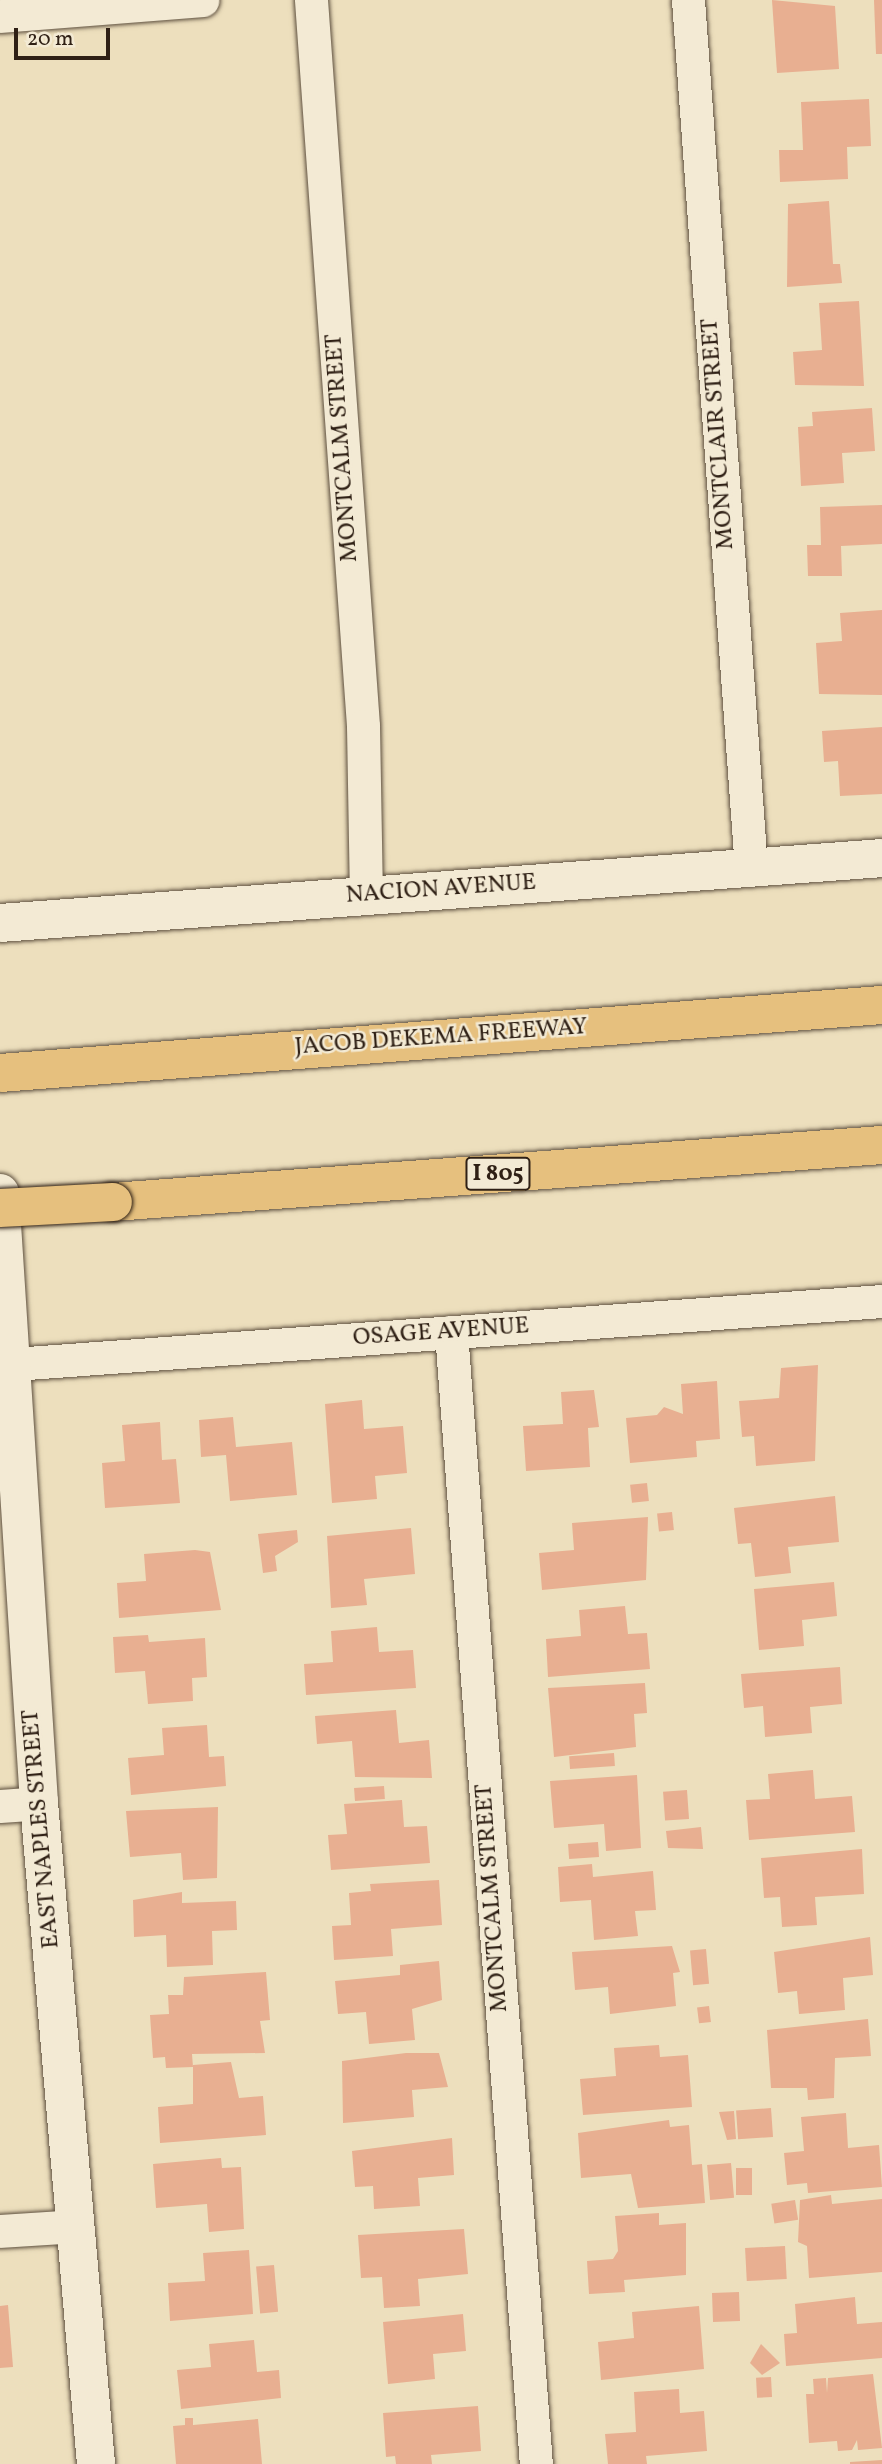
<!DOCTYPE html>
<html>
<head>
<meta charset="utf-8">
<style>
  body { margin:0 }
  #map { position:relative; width:882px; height:2464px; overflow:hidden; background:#eddfbd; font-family:Vollkorn,serif }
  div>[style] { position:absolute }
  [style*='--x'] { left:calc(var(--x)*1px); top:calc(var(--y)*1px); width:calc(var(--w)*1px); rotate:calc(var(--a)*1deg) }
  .building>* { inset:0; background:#e8af91; transform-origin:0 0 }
  .roads { filter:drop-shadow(0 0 2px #5e503f) drop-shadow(0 0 2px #5e503f) }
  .street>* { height:33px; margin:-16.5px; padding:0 16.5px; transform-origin:16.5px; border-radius:16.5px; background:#f3ead4 }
  .secondary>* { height:38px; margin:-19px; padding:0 19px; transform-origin:19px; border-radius:19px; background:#f3ead4 }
  .highway>* { height:38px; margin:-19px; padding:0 19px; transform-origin:19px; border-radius:19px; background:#e6c07e }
  .bridges { filter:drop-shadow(0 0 2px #2f2015) drop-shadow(0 0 2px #2f2015) }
  .highway-bridge>* { height:38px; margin:-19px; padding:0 19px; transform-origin:19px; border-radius:19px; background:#e6c07e }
  span { translate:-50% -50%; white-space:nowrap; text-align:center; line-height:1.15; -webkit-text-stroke:5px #f3ead4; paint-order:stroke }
  .shield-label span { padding:2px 5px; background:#f3ead4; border:2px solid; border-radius:5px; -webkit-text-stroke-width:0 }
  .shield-label { font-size:23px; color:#2f2015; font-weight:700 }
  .street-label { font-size:24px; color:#2f2015 }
  .scale { position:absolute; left:14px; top:28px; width:96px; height:32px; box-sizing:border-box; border:4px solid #2f2015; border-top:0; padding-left:9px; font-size:21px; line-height:24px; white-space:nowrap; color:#2f2015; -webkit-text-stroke:5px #f3ead4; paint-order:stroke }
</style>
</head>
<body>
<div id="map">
  <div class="building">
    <i style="clip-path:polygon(772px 0,835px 6px,839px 69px,777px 73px)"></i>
    <i style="clip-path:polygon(874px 0,882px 0,882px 54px,876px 54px)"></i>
    <i style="clip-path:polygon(869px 99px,871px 146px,847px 147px,848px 179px,780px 182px,779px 150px,803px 150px,801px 102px)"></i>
    <i style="clip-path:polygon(829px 201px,833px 264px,840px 264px,842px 283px,787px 287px,788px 204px)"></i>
    <i style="clip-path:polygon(859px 301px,864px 386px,795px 385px,793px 352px,822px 350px,819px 303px)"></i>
    <i style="clip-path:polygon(872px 408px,875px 451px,842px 453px,844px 483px,801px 486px,798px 427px,813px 426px,812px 412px)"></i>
    <i style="clip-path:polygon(882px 505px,882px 544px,841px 546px,842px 576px,808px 576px,807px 545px,821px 545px,820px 507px)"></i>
    <i style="clip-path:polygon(882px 610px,882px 695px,819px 694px,816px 643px,842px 641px,840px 613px)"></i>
    <i style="clip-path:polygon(882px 727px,882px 794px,840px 796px,838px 761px,824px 762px,822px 731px)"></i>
    <i style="clip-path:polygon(818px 1365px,815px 1461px,756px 1466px,754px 1436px,742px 1437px,739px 1401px,779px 1398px,781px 1368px)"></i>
    <i style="clip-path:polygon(717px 1381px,720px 1439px,696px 1441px,697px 1457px,630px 1463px,626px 1418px,657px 1415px,664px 1407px,683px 1414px,681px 1384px)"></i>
    <i style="clip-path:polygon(594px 1390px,599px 1427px,588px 1428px,590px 1467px,526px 1471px,523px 1426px,563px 1424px,561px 1392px)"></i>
    <i style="clip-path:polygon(362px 1400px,364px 1429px,403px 1426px,407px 1473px,375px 1476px,377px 1499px,332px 1503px,325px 1404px)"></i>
    <i style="clip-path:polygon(233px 1417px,236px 1447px,292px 1442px,297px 1495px,230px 1501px,226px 1455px,201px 1457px,199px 1420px)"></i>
    <i style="clip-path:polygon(160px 1422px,162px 1460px,176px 1459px,180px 1503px,105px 1508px,102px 1463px,125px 1461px,122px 1425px)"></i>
    <i style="left:647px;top:1483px;width:18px;height:17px;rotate:84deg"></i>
    <i style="clip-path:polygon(835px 1496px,839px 1542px,788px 1547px,791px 1573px,755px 1577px,751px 1543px,738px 1544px,734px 1508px)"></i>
    <i style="left:672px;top:1512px;width:18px;height:15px;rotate:84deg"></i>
    <i style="clip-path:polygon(648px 1517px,646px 1580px,542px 1590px,539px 1553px,574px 1550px,572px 1523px)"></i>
    <i style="clip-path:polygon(411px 1528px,415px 1574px,364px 1579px,367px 1605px,331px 1608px,327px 1536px)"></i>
    <i style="clip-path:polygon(297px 1530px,298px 1542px,275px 1556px,277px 1571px,263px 1573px,258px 1534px)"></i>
    <i style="clip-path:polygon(195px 1550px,210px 1552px,221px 1610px,119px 1618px,117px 1583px,146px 1581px,144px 1554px)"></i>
    <i style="clip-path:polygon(834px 1582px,837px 1616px,802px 1620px,804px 1646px,759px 1650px,754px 1589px)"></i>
    <i style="clip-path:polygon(625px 1606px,628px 1634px,647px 1633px,650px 1669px,548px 1677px,546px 1639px,581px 1636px,579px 1610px)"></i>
    <i style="clip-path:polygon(377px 1627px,379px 1652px,413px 1650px,416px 1688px,306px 1695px,304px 1664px,333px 1662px,331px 1631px)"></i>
    <i style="clip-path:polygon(148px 1635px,149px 1642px,205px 1638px,207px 1677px,192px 1678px,193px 1701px,148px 1704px,145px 1671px,115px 1673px,113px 1637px)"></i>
    <i style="clip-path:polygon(840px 1667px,842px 1704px,810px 1707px,812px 1733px,765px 1737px,763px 1706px,744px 1708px,741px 1674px)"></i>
    <i style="clip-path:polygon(645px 1683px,647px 1713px,634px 1714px,636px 1747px,554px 1757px,548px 1688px)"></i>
    <i style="clip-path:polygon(396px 1710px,399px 1743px,429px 1740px,432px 1778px,355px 1777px,352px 1741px,317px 1744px,315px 1716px)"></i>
    <i style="clip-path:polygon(207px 1725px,209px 1757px,224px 1756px,226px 1786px,131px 1795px,128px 1758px,164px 1755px,162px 1728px)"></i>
    <i style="left:614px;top:1753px;width:13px;height:45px;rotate:86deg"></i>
    <i style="clip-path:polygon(813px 1770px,815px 1799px,852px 1796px,855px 1832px,749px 1840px,746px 1800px,770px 1799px,768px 1774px)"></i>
    <i style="clip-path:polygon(637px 1775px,641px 1848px,606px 1851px,604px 1824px,554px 1828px,550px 1781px)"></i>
    <i style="left:384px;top:1786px;width:13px;height:30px;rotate:86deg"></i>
    <i style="left:687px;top:1790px;width:29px;height:24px;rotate:86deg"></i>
    <i style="clip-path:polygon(402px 1800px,404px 1827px,427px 1826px,430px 1863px,331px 1870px,328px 1835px,347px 1834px,344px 1804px)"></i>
    <i style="clip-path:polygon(218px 1807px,217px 1878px,183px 1880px,181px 1853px,130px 1857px,126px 1811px)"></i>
    <i style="clip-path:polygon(701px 1827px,703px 1849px,668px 1848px,666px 1831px)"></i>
    <i style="left:598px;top:1842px;width:15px;height:30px;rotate:86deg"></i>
    <i style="clip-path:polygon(862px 1849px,864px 1894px,815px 1897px,817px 1925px,782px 1927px,780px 1897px,764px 1898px,761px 1858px)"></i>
    <i style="clip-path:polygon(592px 1864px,593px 1877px,653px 1871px,656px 1910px,635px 1911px,638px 1936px,594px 1940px,591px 1900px,560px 1902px,558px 1867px)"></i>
    <i style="clip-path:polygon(439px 1880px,442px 1925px,391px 1929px,393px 1956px,334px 1960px,332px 1926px,351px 1925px,349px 1893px,371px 1891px,370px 1884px)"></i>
    <i style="clip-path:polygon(182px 1892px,182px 1903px,236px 1901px,237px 1930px,212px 1931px,213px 1965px,167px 1967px,166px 1935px,134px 1937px,133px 1900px)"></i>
    <i style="clip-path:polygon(870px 1937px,873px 1975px,843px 1978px,845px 2010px,799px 2014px,797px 1991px,778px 1993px,774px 1952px)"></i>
    <i style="clip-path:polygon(672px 1946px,680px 1972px,673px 1973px,676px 2006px,610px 2014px,608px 1987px,575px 1990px,572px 1952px)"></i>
    <i style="left:706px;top:1949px;width:35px;height:16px;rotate:85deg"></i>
    <i style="clip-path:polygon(439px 1961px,442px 2000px,412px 2009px,415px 2040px,369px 2044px,366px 2012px,338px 2014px,335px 1981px,400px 1975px,400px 1965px)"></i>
    <i style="clip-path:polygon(266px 1972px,270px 2020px,260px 2021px,265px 2053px,192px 2054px,193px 2067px,166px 2068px,165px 2057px,153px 2058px,150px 2015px,169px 2014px,168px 1995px,183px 1995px,184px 1977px)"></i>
    <i style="left:709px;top:2006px;width:16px;height:12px;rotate:83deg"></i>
    <i style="clip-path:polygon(868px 2019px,871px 2056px,835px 2058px,834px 2098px,808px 2100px,807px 2088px,771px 2088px,767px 2030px)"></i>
    <i style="clip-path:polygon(659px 2045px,660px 2057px,688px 2055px,692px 2107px,583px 2115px,580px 2079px,616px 2076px,614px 2048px)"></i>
    <i style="clip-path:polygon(406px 2053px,439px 2053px,448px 2087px,412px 2090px,414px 2117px,343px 2123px,342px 2061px)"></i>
    <i style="clip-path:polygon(231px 2062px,239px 2098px,263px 2096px,266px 2135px,160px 2143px,158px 2107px,193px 2104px,193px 2065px)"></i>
    <i style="left:771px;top:2108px;width:29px;height:35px;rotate:86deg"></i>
    <i style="clip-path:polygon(734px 2111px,736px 2139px,727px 2140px,719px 2112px)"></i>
    <i style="clip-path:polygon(846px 2113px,848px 2148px,879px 2145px,882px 2187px,808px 2193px,807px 2183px,787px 2185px,784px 2153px,804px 2151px,801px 2117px)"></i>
    <i style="clip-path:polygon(669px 2120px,670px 2127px,689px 2125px,692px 2165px,702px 2164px,705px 2203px,638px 2208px,631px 2174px,581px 2178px,578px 2133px)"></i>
    <i style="clip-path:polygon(452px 2138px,454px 2175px,418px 2178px,420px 2206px,374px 2209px,373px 2186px,355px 2187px,352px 2151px)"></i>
    <i style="clip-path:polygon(221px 2158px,222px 2168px,241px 2167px,244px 2229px,209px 2232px,207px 2204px,156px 2208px,153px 2164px)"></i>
    <i style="left:731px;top:2163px;width:35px;height:24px;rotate:85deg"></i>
    <i style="left:736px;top:2168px;width:16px;height:27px"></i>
    <i style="clip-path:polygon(831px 2195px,832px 2204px,882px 2199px,882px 2272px,809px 2278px,807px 2246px,798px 2242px,800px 2200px)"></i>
    <i style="left:795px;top:2200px;width:20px;height:24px;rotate:81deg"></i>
    <i style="clip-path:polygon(659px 2213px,659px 2225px,686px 2223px,686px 2275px,624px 2280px,625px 2292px,589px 2294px,587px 2261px,613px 2259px,618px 2251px,615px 2216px)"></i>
    <i style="clip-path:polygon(464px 2229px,468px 2274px,418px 2279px,420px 2306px,384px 2308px,382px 2277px,361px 2278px,358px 2235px)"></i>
    <i style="left:785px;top:2246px;width:33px;height:40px;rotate:87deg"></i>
    <i style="clip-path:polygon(249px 2250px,253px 2314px,170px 2321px,168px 2283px,205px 2281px,203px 2253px)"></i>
    <i style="left:274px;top:2265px;width:47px;height:18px;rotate:85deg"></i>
    <i style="left:739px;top:2292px;width:29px;height:27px;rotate:88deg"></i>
    <i style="clip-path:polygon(855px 2297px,857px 2324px,882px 2322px,882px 2358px,786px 2366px,784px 2334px,797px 2333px,795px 2304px)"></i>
    <i style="clip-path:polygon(8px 2305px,13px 2367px,0 2368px,0 2306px)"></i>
    <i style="clip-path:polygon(699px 2306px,704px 2369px,601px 2380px,598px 2342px,634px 2338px,632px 2312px)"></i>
    <i style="clip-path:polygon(463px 2314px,466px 2351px,433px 2354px,435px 2379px,388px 2384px,383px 2322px)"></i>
    <i style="clip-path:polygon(254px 2340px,257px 2372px,279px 2370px,281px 2398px,181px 2409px,177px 2370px,211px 2367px,209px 2344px)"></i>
    <i style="clip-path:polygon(761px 2344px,780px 2363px,762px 2375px,750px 2363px)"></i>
    <i style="clip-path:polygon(873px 2374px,882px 2448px,858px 2450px,857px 2440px,852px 2450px,838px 2451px,837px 2441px,809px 2443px,806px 2394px,814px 2394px,813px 2379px,826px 2378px,827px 2393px,828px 2378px)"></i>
    <i style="left:771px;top:2377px;width:20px;height:15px;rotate:87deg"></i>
    <i style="clip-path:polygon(679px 2389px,680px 2413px,704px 2411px,707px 2451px,646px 2456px,647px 2464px,608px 2464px,605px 2434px,636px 2432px,634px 2392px)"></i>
    <i style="clip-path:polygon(478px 2406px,481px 2451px,431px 2455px,432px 2464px,396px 2464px,395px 2456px,386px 2457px,383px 2413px)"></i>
    <i style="clip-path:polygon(185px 2418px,193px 2418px,193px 2425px,258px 2419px,262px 2464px,176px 2464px,173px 2426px,185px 2425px)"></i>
    <i style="clip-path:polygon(882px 2460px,882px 2464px,850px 2464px,850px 2462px)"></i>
  </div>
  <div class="roads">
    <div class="street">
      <i style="--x:311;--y:0;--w:728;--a:85.9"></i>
      <i style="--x:363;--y:726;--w:169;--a:89"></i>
      <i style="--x:688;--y:0;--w:870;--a:85.85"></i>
      <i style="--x:0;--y:16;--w:203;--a:-4.5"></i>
      <i style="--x:451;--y:1332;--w:1135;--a:85.71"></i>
      <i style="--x:0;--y:1365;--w:884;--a:-4.15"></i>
      <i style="--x:0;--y:1806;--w:39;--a:-4"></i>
      <i style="--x:0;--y:2231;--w:77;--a:-3.7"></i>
    </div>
    <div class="secondary">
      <i style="--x:0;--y:923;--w:884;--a:-4.21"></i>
      <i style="--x:0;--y:1193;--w:611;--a:86.34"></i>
      <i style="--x:39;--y:1803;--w:663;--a:85.07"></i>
    </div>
    <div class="highway">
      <i style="--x:0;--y:1073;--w:885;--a:-4.41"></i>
      <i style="--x:113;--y:1202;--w:771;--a:-4.24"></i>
    </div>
  </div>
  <div class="bridges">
    <div class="highway-bridge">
      <i style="--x:0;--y:1208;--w:113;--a:-3"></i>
    </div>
  </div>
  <div class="shield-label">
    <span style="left:498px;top:1174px">I 805</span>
  </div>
  <div class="street-label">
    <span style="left:719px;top:434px;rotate:-94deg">MONTCLAIR STREET</span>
    <span style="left:343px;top:448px;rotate:-94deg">MONTCALM STREET</span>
    <span style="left:441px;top:890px;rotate:-4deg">NACION AVENUE</span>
    <span style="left:441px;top:1038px;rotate:-4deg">JACOB DEKEMA FREEWAY</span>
    <span style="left:441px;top:1333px;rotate:-4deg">OSAGE AVENUE</span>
    <span style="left:42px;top:1829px;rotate:-95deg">EAST NAPLES STREET</span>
    <span style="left:493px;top:1898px;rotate:-94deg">MONTCALM STREET</span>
  </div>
  <div class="scale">20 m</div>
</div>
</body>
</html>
